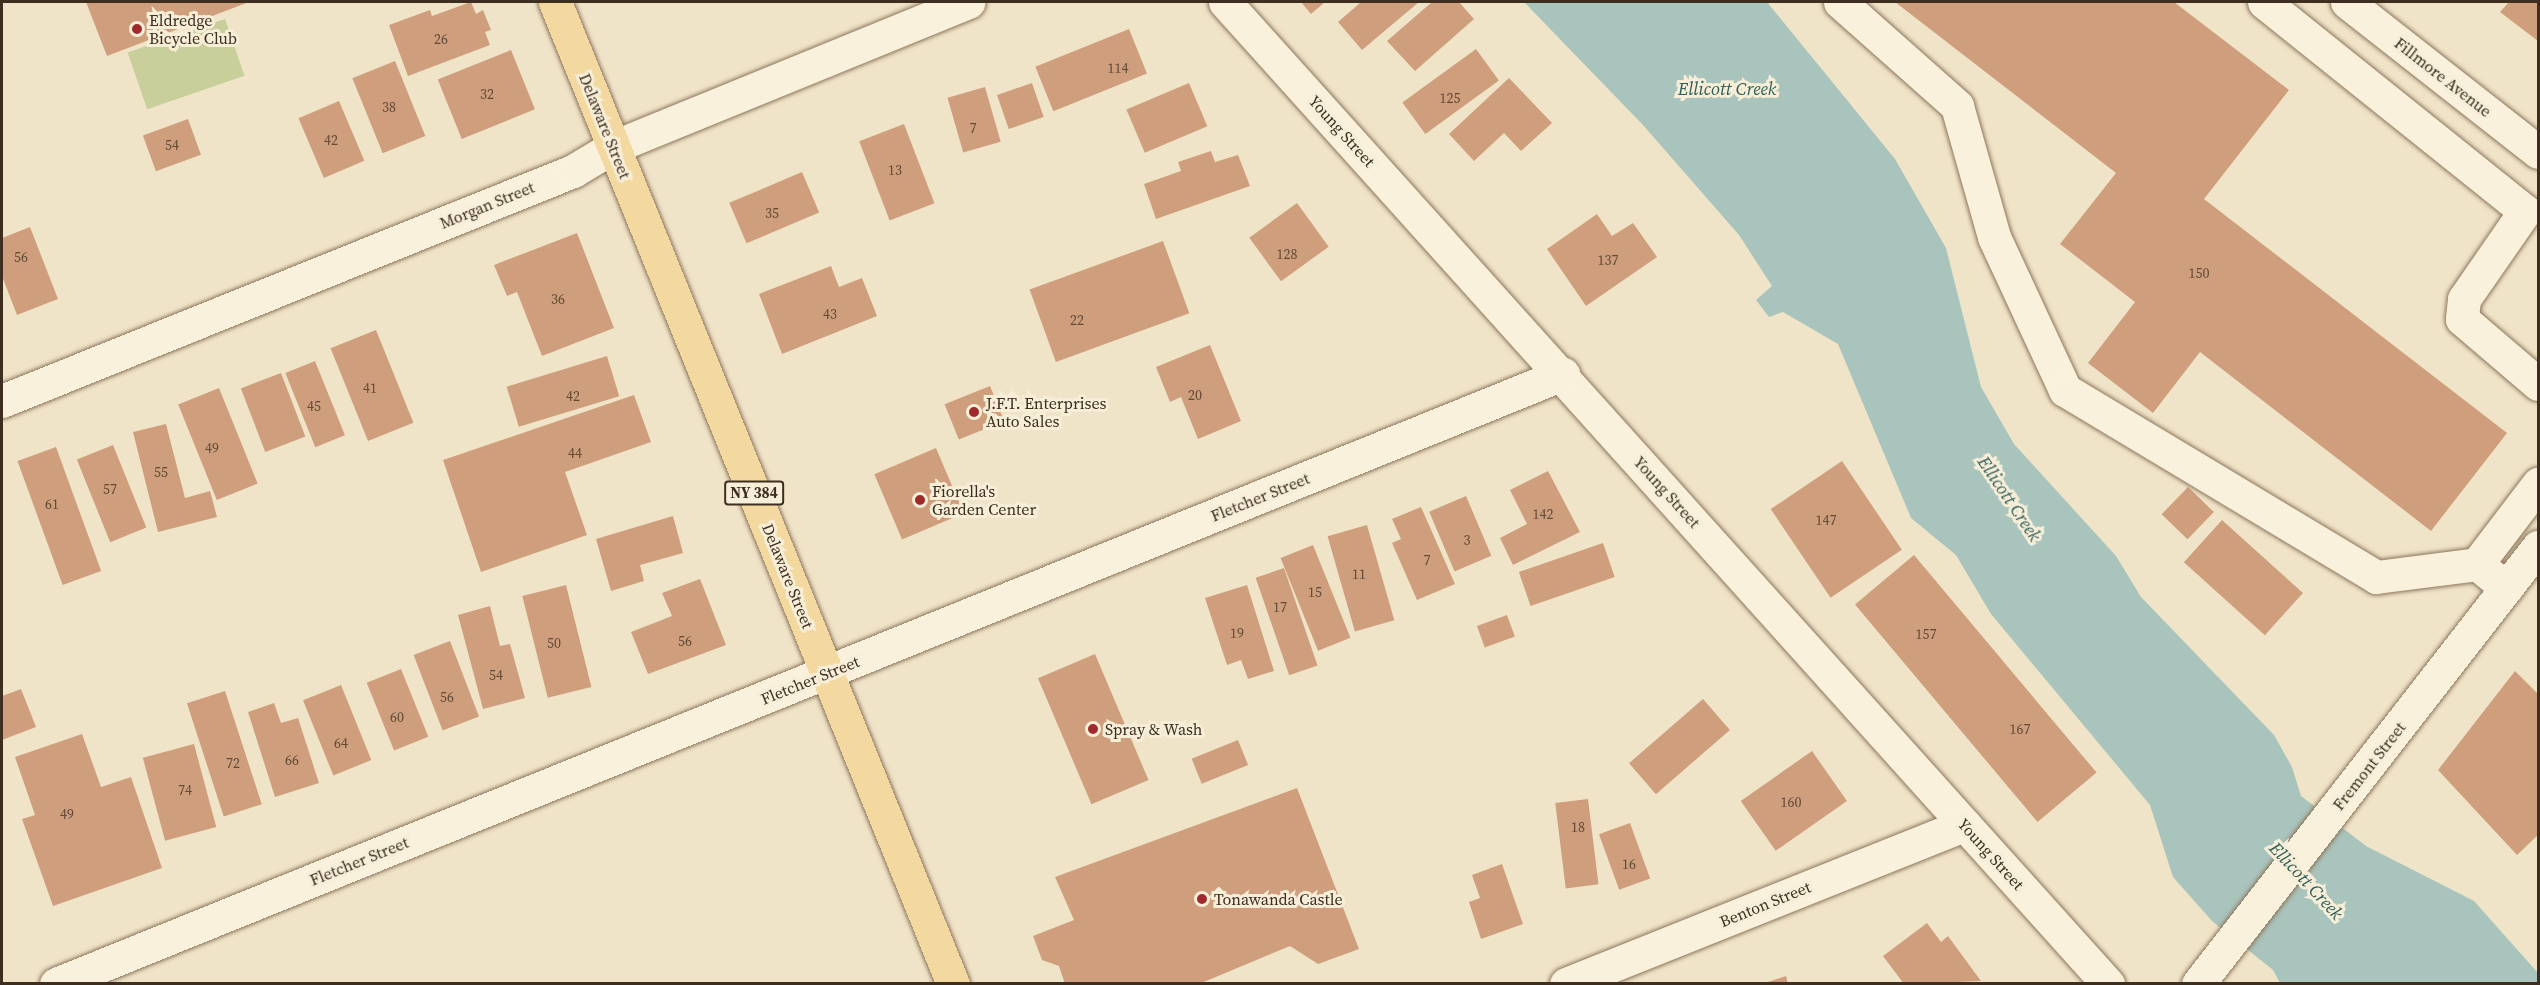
<!DOCTYPE html>
<html>
<head>
<meta charset="utf-8">
<style>
  body { margin:0 }
  #map { position:relative; width:2540px; height:985px; overflow:hidden; background:#f0e4c8; font-family:"Source Serif 4",serif }
  div>[style] { position:absolute }
  [style*='--x'] { left:calc(var(--x)*1px); top:calc(var(--y)*1px); width:calc(var(--w)*1px); rotate:calc(var(--a)*1deg) }
  .green>* { inset:0; background:#c9cf9b; transform-origin:0 0 }
  .water>* { inset:0; background:#a9c4bc }
  .building>* { inset:0; background:#cf9f7d; transform-origin:0 0 }
  .roads { filter:drop-shadow(0 0 2px #8d765c) drop-shadow(0 0 2px #8d765c) }
  .minor>* { height:33px; margin:-16.5px; padding:0 16.5px; transform-origin:16.5px; border-radius:16.5px; background:#faf1dc }
  .major>* { height:33px; margin:-16.5px; padding:0 16.5px; transform-origin:16.5px; border-radius:16.5px; background:#f3d9a0 }
  .dots>* { width:16px; height:16px; translate:-50% -50%; box-sizing:border-box; border:3px solid #f7eed8; border-radius:50% }
  span { translate:-50% -50%; white-space:nowrap; text-align:center; line-height:1.15; -webkit-text-stroke:6px #f7eed8; paint-order:stroke }
  .number-label { font-size:14px; color:#624a37 }
  .number-label span { -webkit-text-stroke-width:0 }
  .shield-label span { padding:2px 4px; background:#f7eed8; border:2px solid; border-radius:4px; -webkit-text-stroke-width:0 }
  .shield-label { font-size:15px; color:#3d2e20; font-weight:700 }
  .poi-label { font-size:16px; color:#3d2e20 }
  .left { translate:0 -50%; text-align:left }
  .street-label { font-size:16px; color:#3d2e20 }
  .water-label { font-size:18px; color:#2f5d5a; font-style:italic }
  .frame { position:absolute; inset:0; border:3px solid #3d2e20; pointer-events:none }
</style>
</head>
<body>
<div id="map">
  <div class="green">
    <i style="left:225px;top:19px;width:60px;height:103px;rotate:71deg"></i>
  </div>
  <div class="water">
    <i style="clip-path:polygon(1524px 2px,1767px 2px,1895px 159px,1946px 248px,1981px 387px,2014px 444px,2116px 556px,2141px 597px,2274px 735px,2292px 767px,2301px 796px,2366px 846px,2474px 901px,2538px 973px,2538px 983px,2280px 983px,2273px 970px,2212px 921px,2173px 877px,2150px 805px,1991px 614px,1956px 555px,1911px 518px,1838px 344px,1783px 312px,1769px 317px,1756px 300px,1772px 286px,1739px 235px,1643px 125px)"></i>
  </div>
  <div class="building">
    <i style="clip-path:polygon(86px 2px,249px 2px,107px 56px)"></i>
    <i style="clip-path:polygon(471px 2px,476px 14px,483px 10px,491px 30px,485px 32px,490px 45px,408px 76px,389px 25px,430px 10px,432px 16px)"></i>
    <i style="clip-path:polygon(1301px 2px,1325px 2px,1311px 14px)"></i>
    <i style="clip-path:polygon(1361px 2px,1419px 2px,1362px 50px,1338px 22px)"></i>
    <i style="clip-path:polygon(1432px 2px,1459px 2px,1474px 19px,1415px 71px,1387px 41px)"></i>
    <i style="clip-path:polygon(1895px 2px,2174px 2px,2289px 90px,2204px 199px,2507px 433px,2431px 531px,2200px 352px,2153px 413px,2088px 363px,2135px 302px,2060px 244px,2116px 173px)"></i>
    <i style="clip-path:polygon(2509px 2px,2538px 2px,2538px 41px,2500px 12px)"></i>
    <i style="left:1129px;top:29px;width:48px;height:101px;rotate:68deg"></i>
    <i style="left:1476px;top:49px;width:39px;height:91px;rotate:54deg"></i>
    <i style="left:511px;top:50px;width:64px;height:79px;rotate:68deg"></i>
    <i style="left:395px;top:61px;width:81px;height:46px;rotate:68deg"></i>
    <i style="clip-path:polygon(1509px 78px,1552px 123px,1521px 151px,1504px 133px,1474px 161px,1449px 134px)"></i>
    <i style="left:1032px;top:83px;width:36px;height:37px;rotate:71deg"></i>
    <i style="left:1189px;top:83px;width:47px;height:68px;rotate:67deg"></i>
    <i style="left:985px;top:87px;width:57px;height:39px;rotate:74deg"></i>
    <i style="left:339px;top:101px;width:65px;height:44px;rotate:67deg"></i>
    <i style="left:188px;top:119px;width:38px;height:48px;rotate:70deg"></i>
    <i style="left:904px;top:124px;width:85px;height:48px;rotate:69deg"></i>
    <i style="clip-path:polygon(1211px 151px,1215px 162px,1238px 155px,1250px 186px,1156px 219px,1144px 184px,1181px 171px,1178px 162px)"></i>
    <i style="left:802px;top:172px;width:44px;height:79px;rotate:67deg"></i>
    <i style="left:1297px;top:203px;width:54px;height:59px;rotate:54deg"></i>
    <i style="clip-path:polygon(1597px 214px,1612px 236px,1633px 223px,1657px 257px,1586px 306px,1547px 249px)"></i>
    <i style="clip-path:polygon(30px 227px,58px 299px,17px 315px,2px 276px,2px 238px)"></i>
    <i style="clip-path:polygon(577px 233px,614px 328px,542px 356px,517px 292px,507px 296px,494px 265px)"></i>
    <i style="left:1163px;top:241px;width:77px;height:142px;rotate:70deg"></i>
    <i style="clip-path:polygon(831px 266px,839px 287px,862px 278px,877px 316px,782px 354px,759px 294px)"></i>
    <i style="left:376px;top:330px;width:100px;height:49px;rotate:68deg"></i>
    <i style="clip-path:polygon(1210px 345px,1241px 421px,1198px 439px,1181px 397px,1170px 402px,1156px 367px)"></i>
    <i style="left:607px;top:356px;width:42px;height:105px;rotate:73deg"></i>
    <i style="left:315px;top:361px;width:80px;height:32px;rotate:68deg"></i>
    <i style="left:281px;top:373px;width:68px;height:43px;rotate:69deg"></i>
    <i style="left:990px;top:386px;width:38px;height:49px;rotate:68deg"></i>
    <i style="left:219px;top:388px;width:103px;height:44px;rotate:68deg"></i>
    <i style="clip-path:polygon(634px 395px,651px 442px,565px 472px,587px 535px,481px 572px,443px 460px)"></i>
    <i style="clip-path:polygon(166px 424px,185px 498px,210px 491px,217px 517px,158px 532px,133px 432px)"></i>
    <i style="left:113px;top:445px;width:89px;height:39px;rotate:68deg"></i>
    <i style="left:56px;top:447px;width:132px;height:41px;rotate:70deg"></i>
    <i style="left:936px;top:448px;width:71px;height:67px;rotate:67deg"></i>
    <i style="left:1842px;top:461px;width:107px;height:86px;rotate:56deg"></i>
    <i style="clip-path:polygon(1548px 471px,1580px 532px,1513px 565px,1500px 538px,1527px 524px,1510px 490px)"></i>
    <i style="left:2188px;top:487px;width:36px;height:38px;rotate:44deg"></i>
    <i style="left:1466px;top:496px;width:65px;height:40px;rotate:67deg"></i>
    <i style="clip-path:polygon(1421px 507px,1455px 584px,1417px 600px,1392px 543px,1401px 539px,1392px 519px)"></i>
    <i style="clip-path:polygon(673px 516px,683px 553px,640px 565px,644px 581px,611px 591px,596px 539px)"></i>
    <i style="left:2222px;top:520px;width:109px;height:57px;rotate:42deg"></i>
    <i style="left:1367px;top:525px;width:99px;height:41px;rotate:74deg"></i>
    <i style="left:1603px;top:543px;width:36px;height:89px;rotate:71deg"></i>
    <i style="left:1313px;top:545px;width:100px;height:35px;rotate:68deg"></i>
    <i style="left:1914px;top:555px;width:284px;height:77px;rotate:50deg"></i>
    <i style="left:1284px;top:568px;width:103px;height:30px;rotate:71deg"></i>
    <i style="clip-path:polygon(700px 579px,726px 645px,648px 674px,631px 632px,672px 616px,662px 593px)"></i>
    <i style="left:566px;top:585px;width:105px;height:45px;rotate:76deg"></i>
    <i style="clip-path:polygon(1247px 585px,1274px 671px,1248px 679px,1241px 660px,1227px 665px,1205px 598px)"></i>
    <i style="clip-path:polygon(490px 606px,500px 646px,510px 644px,525px 698px,483px 709px,458px 615px)"></i>
    <i style="left:1507px;top:615px;width:23px;height:32px;rotate:70deg"></i>
    <i style="left:450px;top:641px;width:81px;height:39px;rotate:69deg"></i>
    <i style="left:1095px;top:654px;width:137px;height:62px;rotate:67deg"></i>
    <i style="left:401px;top:669px;width:73px;height:37px;rotate:68deg"></i>
    <i style="clip-path:polygon(2515px 671px,2538px 694px,2538px 835px,2517px 855px,2438px 770px)"></i>
    <i style="left:341px;top:685px;width:81px;height:41px;rotate:68deg"></i>
    <i style="clip-path:polygon(21px 689px,36px 727px,2px 740px,2px 696px)"></i>
    <i style="left:225px;top:691px;width:119px;height:40px;rotate:72deg"></i>
    <i style="left:1703px;top:699px;width:41px;height:98px;rotate:49deg"></i>
    <i style="clip-path:polygon(274px 703px,281px 723px,298px 718px,319px 783px,275px 797px,248px 712px)"></i>
    <i style="clip-path:polygon(82px 734px,101px 787px,131px 777px,162px 868px,53px 906px,22px 819px,35px 815px,15px 757px)"></i>
    <i style="left:1238px;top:740px;width:27px;height:50px;rotate:68deg"></i>
    <i style="left:194px;top:744px;width:86px;height:53px;rotate:75deg"></i>
    <i style="left:1812px;top:751px;width:61px;height:87px;rotate:55deg"></i>
    <i style="clip-path:polygon(1297px 788px,1359px 949px,1318px 964px,1290px 946px,1199px 984px,1065px 984px,1059px 966px,1042px 960px,1033px 936px,1074px 920px,1055px 877px)"></i>
    <i style="left:1588px;top:799px;width:86px;height:33px;rotate:83deg"></i>
    <i style="left:1630px;top:823px;width:59px;height:33px;rotate:70deg"></i>
    <i style="clip-path:polygon(1502px 864px,1523px 924px,1481px 939px,1469px 902px,1480px 898px,1472px 875px)"></i>
    <i style="clip-path:polygon(1927px 923px,1941px 942px,1948px 936px,1981px 981px,1904px 984px,1883px 956px)"></i>
    <i style="clip-path:polygon(1786px 976px,1788px 984px,1765px 984px,1765px 983px)"></i>
  </div>
  <div class="roads">
    <div class="minor">
      <i style="--x:1225;--y:2;--w:1321;--a:48.04"></i>
      <i style="--x:1840;--y:2;--w:157;--a:41.6"></i>
      <i style="--x:1957;--y:106;--w:136;--a:74.2"></i>
      <i style="--x:1994;--y:237;--w:169;--a:65.1"></i>
      <i style="--x:2065;--y:390;--w:363;--a:31"></i>
      <i style="--x:2376;--y:577;--w:102;--a:-7.3"></i>
      <i style="--x:2477;--y:564;--w:38;--a:39"></i>
      <i style="--x:2264;--y:2;--w:334;--a:38.7"></i>
      <i style="--x:2525;--y:211;--w:107;--a:124.7"></i>
      <i style="--x:2464;--y:299;--w:20;--a:96"></i>
      <i style="--x:2462;--y:319;--w:100;--a:40.5"></i>
      <i style="--x:2347;--y:2;--w:243;--a:38.1"></i>
      <i style="--x:2;--y:401;--w:616;--a:-21.94"></i>
      <i style="--x:573;--y:171;--w:47;--a:-31"></i>
      <i style="--x:613;--y:147;--w:384;--a:-22.2"></i>
      <i style="--x:2477;--y:564;--w:101;--a:-52.7"></i>
      <i style="--x:56;--y:984;--w:1626;--a:-22.04"></i>
      <i style="--x:1566;--y:984;--w:429;--a:-21.8"></i>
      <i style="--x:2198;--y:984;--w:554;--a:-52.12"></i>
    </div>
    <div class="major">
      <i style="--x:555;--y:2;--w:1060;--a:67.94"></i>
    </div>
  </div>
  <div class="dots">
    <i style="left:137px;top:29px;background:#9e2a2b"></i>
    <i style="left:974px;top:412px;background:#9e2a2b"></i>
    <i style="left:920px;top:500px;background:#9e2a2b"></i>
    <i style="left:1093px;top:729px;background:#9e2a2b"></i>
    <i style="left:1202px;top:899px;background:#9e2a2b"></i>
  </div>
  <div class="number-label">
    <span style="left:441px;top:39px">26</span>
    <span style="left:1118px;top:68px">114</span>
    <span style="left:487px;top:94px">32</span>
    <span style="left:1450px;top:98px">125</span>
    <span style="left:389px;top:107px">38</span>
    <span style="left:973px;top:128px">7</span>
    <span style="left:331px;top:140px">42</span>
    <span style="left:172px;top:145px">54</span>
    <span style="left:895px;top:170px">13</span>
    <span style="left:772px;top:213px">35</span>
    <span style="left:1287px;top:254px">128</span>
    <span style="left:21px;top:257px">56</span>
    <span style="left:1608px;top:260px">137</span>
    <span style="left:2199px;top:273px">150</span>
    <span style="left:558px;top:299px">36</span>
    <span style="left:830px;top:314px">43</span>
    <span style="left:1077px;top:320px">22</span>
    <span style="left:370px;top:388px">41</span>
    <span style="left:1195px;top:395px">20</span>
    <span style="left:573px;top:396px">42</span>
    <span style="left:314px;top:406px">45</span>
    <span style="left:212px;top:448px">49</span>
    <span style="left:575px;top:453px">44</span>
    <span style="left:161px;top:472px">55</span>
    <span style="left:110px;top:489px">57</span>
    <span style="left:52px;top:504px">61</span>
    <span style="left:1543px;top:514px">142</span>
    <span style="left:1826px;top:520px">147</span>
    <span style="left:1467px;top:540px">3</span>
    <span style="left:1427px;top:560px">7</span>
    <span style="left:1359px;top:574px">11</span>
    <span style="left:1315px;top:592px">15</span>
    <span style="left:1280px;top:607px">17</span>
    <span style="left:1237px;top:633px">19</span>
    <span style="left:1926px;top:634px">157</span>
    <span style="left:685px;top:641px">56</span>
    <span style="left:554px;top:643px">50</span>
    <span style="left:496px;top:675px">54</span>
    <span style="left:447px;top:697px">56</span>
    <span style="left:397px;top:717px">60</span>
    <span style="left:2020px;top:729px">167</span>
    <span style="left:341px;top:743px">64</span>
    <span style="left:292px;top:760px">66</span>
    <span style="left:233px;top:763px">72</span>
    <span style="left:185px;top:790px">74</span>
    <span style="left:1791px;top:802px">160</span>
    <span style="left:67px;top:814px">49</span>
    <span style="left:1578px;top:827px">18</span>
    <span style="left:1629px;top:864px">16</span>
  </div>
  <div class="shield-label">
    <span style="left:754px;top:493px">NY 384</span>
  </div>
  <div class="poi-label">
    <span class="left" style="left:149px;top:29px">Eldredge<br>Bicycle Club</span>
    <span class="left" style="left:986px;top:412px">J.F.T. Enterprises<br>Auto Sales</span>
    <span class="left" style="left:932px;top:500px">Fiorella's<br>Garden Center</span>
    <span class="left" style="left:1105px;top:729px">Spray &amp; Wash</span>
    <span class="left" style="left:1214px;top:899px">Tonawanda Castle</span>
  </div>
  <div class="street-label">
    <span style="left:2443px;top:77px;rotate:38deg">Fillmore Avenue</span>
    <span style="left:605px;top:126px;rotate:68deg">Delaware Street</span>
    <span style="left:1342px;top:131px;rotate:48deg">Young Street</span>
    <span style="left:487px;top:205px;rotate:-22deg">Morgan Street</span>
    <span style="left:1667px;top:492px;rotate:48deg">Young Street</span>
    <span style="left:1260px;top:497px;rotate:-22deg">Fletcher Street</span>
    <span style="left:788px;top:576px;rotate:68deg">Delaware Street</span>
    <span style="left:810px;top:680px;rotate:-22deg">Fletcher Street</span>
    <span style="left:2369px;top:766px;rotate:-52deg">Fremont Street</span>
    <span style="left:1991px;top:854px;rotate:48deg">Young Street</span>
    <span style="left:359px;top:861px;rotate:-22deg">Fletcher Street</span>
    <span style="left:1765px;top:904px;rotate:-22deg">Benton Street</span>
  </div>
  <div class="water-label">
    <span style="left:1727px;top:89px">Ellicott Creek</span>
    <span style="left:2009px;top:499px;rotate:56deg">Ellicott Creek</span>
    <span style="left:2306px;top:881px;rotate:47deg">Ellicott Creek</span>
  </div>
  <div class="frame"></div>
</div>
</body>
</html>
